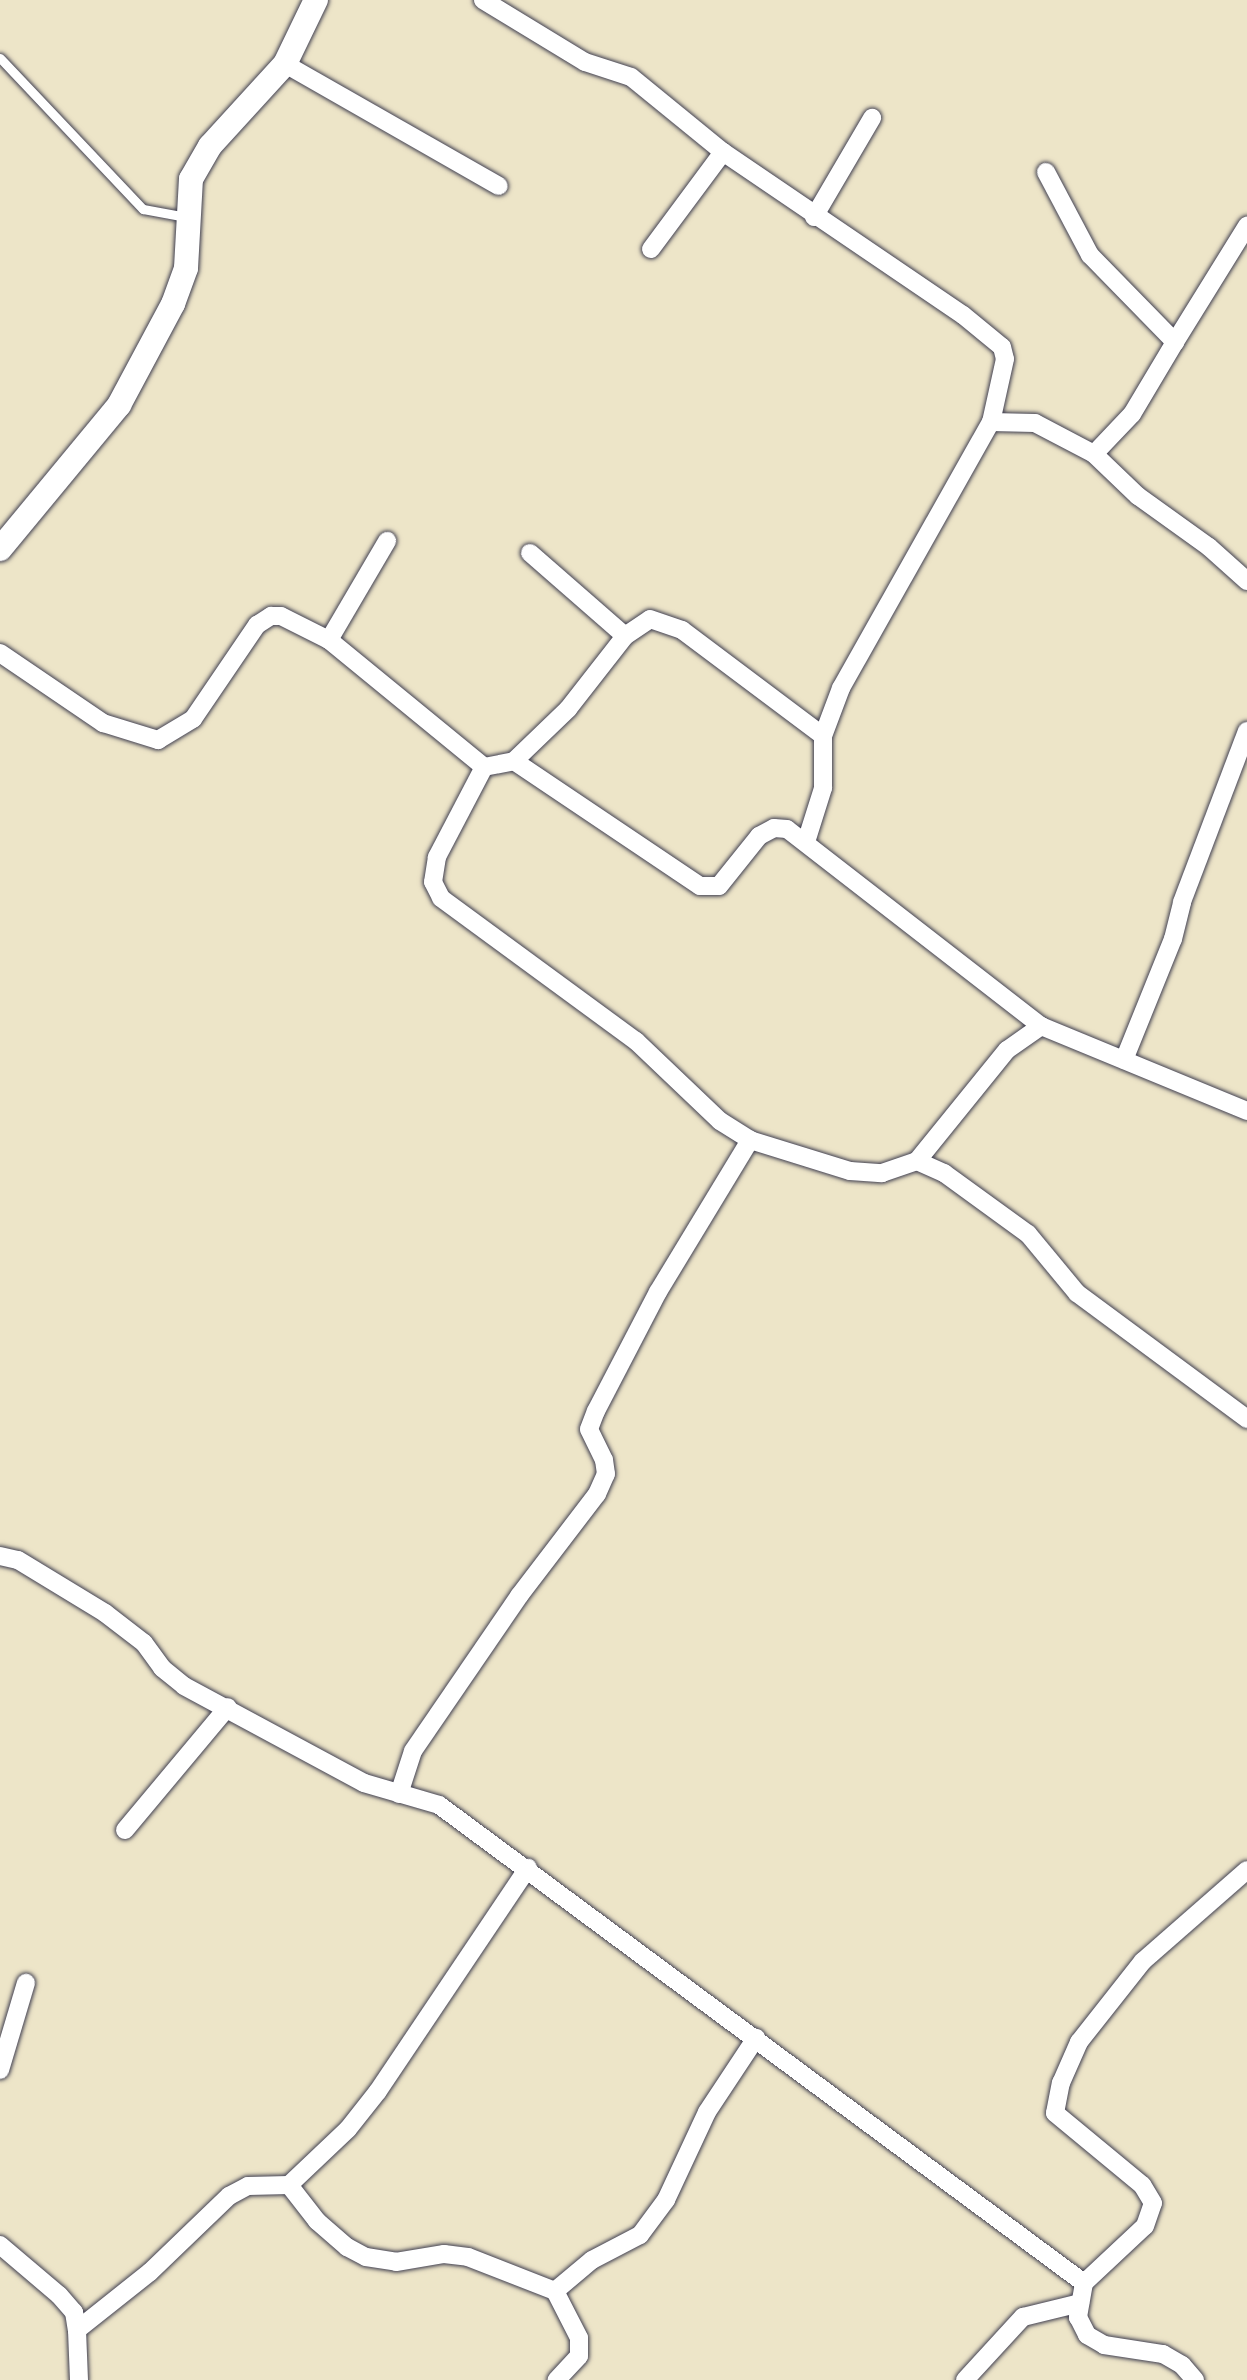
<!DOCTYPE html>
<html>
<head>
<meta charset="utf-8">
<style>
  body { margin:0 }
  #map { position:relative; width:1247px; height:2380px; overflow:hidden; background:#ede5c8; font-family:Caveat,sans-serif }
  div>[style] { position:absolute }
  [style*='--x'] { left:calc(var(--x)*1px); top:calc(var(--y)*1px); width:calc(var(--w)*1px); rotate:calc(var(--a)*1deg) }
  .roads { filter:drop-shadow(0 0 2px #403f50) drop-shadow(0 0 2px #403f50) }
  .lane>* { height:9px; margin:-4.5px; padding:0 4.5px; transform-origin:4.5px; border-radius:4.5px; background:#fff }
  .street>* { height:18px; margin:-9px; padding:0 9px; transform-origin:9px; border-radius:9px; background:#fff }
  .secondary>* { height:24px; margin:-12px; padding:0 12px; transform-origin:12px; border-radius:12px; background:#fff }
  span { translate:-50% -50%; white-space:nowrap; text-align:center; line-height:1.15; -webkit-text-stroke:6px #fdfcf7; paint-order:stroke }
</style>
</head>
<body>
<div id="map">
  <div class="roads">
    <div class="lane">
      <i style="--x:0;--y:58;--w:208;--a:46.6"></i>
      <i style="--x:143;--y:209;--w:44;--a:10.5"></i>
    </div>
    <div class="street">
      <i style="--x:483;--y:0;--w:119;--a:31.3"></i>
      <i style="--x:585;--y:62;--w:48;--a:18.1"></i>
      <i style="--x:631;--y:77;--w:119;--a:39.2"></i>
      <i style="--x:723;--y:152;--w:290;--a:34.2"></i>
      <i style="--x:963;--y:315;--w:50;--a:39.4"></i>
      <i style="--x:1002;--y:347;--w:12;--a:76"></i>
      <i style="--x:1005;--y:359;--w:65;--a:102.5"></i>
      <i style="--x:991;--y:422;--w:44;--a:1.3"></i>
      <i style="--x:1035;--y:423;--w:67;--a:27.7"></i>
      <i style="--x:1094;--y:454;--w:61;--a:43.7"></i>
      <i style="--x:1138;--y:496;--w:87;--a:35.7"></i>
      <i style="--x:1209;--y:547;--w:51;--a:41.8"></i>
      <i style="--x:285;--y:64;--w:246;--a:29.7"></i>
      <i style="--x:1046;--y:172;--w:94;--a:62.1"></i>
      <i style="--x:1090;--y:255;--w:122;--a:45.7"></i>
      <i style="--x:1175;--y:342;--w:84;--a:120.8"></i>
      <i style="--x:1132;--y:414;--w:55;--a:133.5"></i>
      <i style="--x:814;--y:217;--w:115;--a:-59.6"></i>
      <i style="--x:651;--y:249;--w:121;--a:-53.4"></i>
      <i style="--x:1175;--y:342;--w:137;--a:-58.2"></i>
      <i style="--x:530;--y:553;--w:126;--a:41.1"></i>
      <i style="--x:329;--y:640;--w:115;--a:-59.6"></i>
      <i style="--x:0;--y:653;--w:125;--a:34.2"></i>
      <i style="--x:103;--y:723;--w:58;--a:17.2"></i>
      <i style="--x:158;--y:740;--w:41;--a:-31"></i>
      <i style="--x:193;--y:719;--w:114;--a:-55.8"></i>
      <i style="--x:257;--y:625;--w:17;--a:-33"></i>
      <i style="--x:271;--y:616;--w:10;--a:0"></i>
      <i style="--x:281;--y:616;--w:54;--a:26.6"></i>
      <i style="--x:329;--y:640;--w:200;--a:39.3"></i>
      <i style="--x:514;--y:761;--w:75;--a:-43.9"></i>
      <i style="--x:568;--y:709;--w:93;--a:-52"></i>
      <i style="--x:625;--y:636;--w:30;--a:-34"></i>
      <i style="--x:650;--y:619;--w:34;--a:19"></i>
      <i style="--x:682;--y:630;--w:176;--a:36.9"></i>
      <i style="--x:484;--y:767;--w:31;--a:-11"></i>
      <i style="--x:514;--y:761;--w:224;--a:33.9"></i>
      <i style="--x:700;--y:886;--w:19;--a:0"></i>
      <i style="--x:719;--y:886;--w:64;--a:-51.3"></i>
      <i style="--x:759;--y:836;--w:17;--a:-28"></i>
      <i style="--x:774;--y:828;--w:13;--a:4"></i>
      <i style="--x:787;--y:829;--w:321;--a:37.8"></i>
      <i style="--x:1041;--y:1026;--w:223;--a:22.4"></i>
      <i style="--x:484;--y:767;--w:102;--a:117.6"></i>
      <i style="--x:437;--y:857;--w:25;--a:99"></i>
      <i style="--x:433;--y:882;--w:18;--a:63"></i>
      <i style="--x:441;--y:898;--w:242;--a:36.3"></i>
      <i style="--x:636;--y:1041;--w:116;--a:43.6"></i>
      <i style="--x:720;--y:1121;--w:36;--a:32"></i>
      <i style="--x:750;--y:1140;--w:105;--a:17.2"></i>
      <i style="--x:850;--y:1171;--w:32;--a:4"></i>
      <i style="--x:882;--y:1173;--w:37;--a:-19"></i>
      <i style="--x:917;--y:1161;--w:143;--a:-51"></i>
      <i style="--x:1007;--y:1050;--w:42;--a:-35.2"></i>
      <i style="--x:806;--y:842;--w:57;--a:-72.5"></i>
      <i style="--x:823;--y:788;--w:52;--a:-90"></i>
      <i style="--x:823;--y:736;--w:51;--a:-69.4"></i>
      <i style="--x:841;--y:688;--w:305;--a:-60.6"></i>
      <i style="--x:1124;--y:1060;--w:131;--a:-68"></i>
      <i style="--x:1173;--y:939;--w:38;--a:-76"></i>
      <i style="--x:1182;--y:902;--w:183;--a:-69.2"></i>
      <i style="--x:917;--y:1161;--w:30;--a:24"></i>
      <i style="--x:944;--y:1173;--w:104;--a:36"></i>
      <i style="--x:1028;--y:1234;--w:77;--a:50.3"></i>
      <i style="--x:1077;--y:1293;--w:212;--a:36.5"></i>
      <i style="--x:0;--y:1556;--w:18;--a:13"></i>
      <i style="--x:18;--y:1560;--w:102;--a:31.3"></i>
      <i style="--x:105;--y:1613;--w:49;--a:37.6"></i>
      <i style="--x:144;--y:1643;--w:31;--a:54"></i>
      <i style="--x:162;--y:1668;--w:28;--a:39"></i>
      <i style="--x:184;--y:1686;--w:204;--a:28.3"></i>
      <i style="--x:364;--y:1783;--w:78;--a:16.3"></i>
      <i style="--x:439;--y:1805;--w:803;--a:36.54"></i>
      <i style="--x:1084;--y:2283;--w:35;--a:100"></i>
      <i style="--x:1078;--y:2317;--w:20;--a:63"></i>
      <i style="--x:1087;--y:2335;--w:20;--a:30"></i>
      <i style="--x:1104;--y:2345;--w:60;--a:8.7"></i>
      <i style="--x:1163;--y:2354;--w:22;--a:30"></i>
      <i style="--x:1182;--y:2365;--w:20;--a:49"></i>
      <i style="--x:399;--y:1794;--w:45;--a:-72"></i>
      <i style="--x:413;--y:1751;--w:188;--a:-55.6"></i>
      <i style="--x:519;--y:1596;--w:128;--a:-52.6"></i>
      <i style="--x:597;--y:1494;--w:22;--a:-66"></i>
      <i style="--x:606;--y:1474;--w:14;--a:-98"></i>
      <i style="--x:604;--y:1460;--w:34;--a:-116"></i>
      <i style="--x:589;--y:1429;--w:19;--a:-69"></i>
      <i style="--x:596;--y:1411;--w:134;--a:-62.5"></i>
      <i style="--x:658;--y:1292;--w:178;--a:-58.8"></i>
      <i style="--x:125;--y:1830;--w:160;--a:-50.1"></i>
      <i style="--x:0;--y:2070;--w:91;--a:-73.4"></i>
      <i style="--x:289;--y:2185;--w:46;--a:52.1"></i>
      <i style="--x:317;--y:2221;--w:40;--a:41"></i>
      <i style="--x:347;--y:2247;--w:21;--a:28"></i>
      <i style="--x:366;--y:2257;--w:30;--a:9"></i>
      <i style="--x:396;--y:2262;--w:49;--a:-9.5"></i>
      <i style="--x:444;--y:2254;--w:24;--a:7"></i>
      <i style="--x:468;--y:2257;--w:93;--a:21.3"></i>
      <i style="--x:555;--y:2291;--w:48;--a:-40"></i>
      <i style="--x:592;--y:2260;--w:54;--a:-27.5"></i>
      <i style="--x:640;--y:2235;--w:44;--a:-53.4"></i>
      <i style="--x:666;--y:2200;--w:97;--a:-65"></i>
      <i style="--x:707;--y:2112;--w:89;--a:-56.5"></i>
      <i style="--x:0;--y:2245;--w:77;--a:40.3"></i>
      <i style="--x:59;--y:2295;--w:23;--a:49"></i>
      <i style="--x:74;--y:2312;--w:18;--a:81"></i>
      <i style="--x:1084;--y:2283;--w:83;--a:-43.1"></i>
      <i style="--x:1145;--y:2226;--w:24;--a:-71"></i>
      <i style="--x:1153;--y:2203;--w:21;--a:-121"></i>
      <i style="--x:1142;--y:2185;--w:113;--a:-140.4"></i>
      <i style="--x:1055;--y:2113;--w:31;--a:-79"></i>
      <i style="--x:1061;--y:2083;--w:45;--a:-66.3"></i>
      <i style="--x:1079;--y:2042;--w:103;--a:-51.7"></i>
      <i style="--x:1143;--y:1961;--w:138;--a:-41.2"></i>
      <i style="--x:555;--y:2291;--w:53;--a:62.9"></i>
      <i style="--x:579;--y:2338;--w:18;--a:90"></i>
      <i style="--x:579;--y:2356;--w:33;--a:133"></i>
      <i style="--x:79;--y:2380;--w:50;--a:-92.3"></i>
      <i style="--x:77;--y:2330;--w:93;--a:-38.5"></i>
      <i style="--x:150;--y:2272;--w:110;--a:-43.9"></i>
      <i style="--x:229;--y:2196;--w:21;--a:-28"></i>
      <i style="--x:248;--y:2186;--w:41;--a:-1.4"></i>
      <i style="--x:289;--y:2185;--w:81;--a:-43.5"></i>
      <i style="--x:348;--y:2129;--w:48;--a:-51.7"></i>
      <i style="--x:378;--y:2091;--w:269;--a:-56.1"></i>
      <i style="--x:965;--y:2380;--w:86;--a:-47.4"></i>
      <i style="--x:1023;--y:2317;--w:59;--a:-13.8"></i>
    </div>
    <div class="secondary">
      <i style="--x:0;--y:549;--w:187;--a:-50.4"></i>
      <i style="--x:119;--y:405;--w:115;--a:-61.9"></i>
      <i style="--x:173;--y:304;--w:38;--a:-70"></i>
      <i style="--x:186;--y:268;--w:89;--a:-86.8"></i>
      <i style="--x:191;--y:179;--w:38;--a:-60"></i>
      <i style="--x:210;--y:146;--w:111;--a:-47.6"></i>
      <i style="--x:285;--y:64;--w:71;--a:-64.2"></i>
    </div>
  </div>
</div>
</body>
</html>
